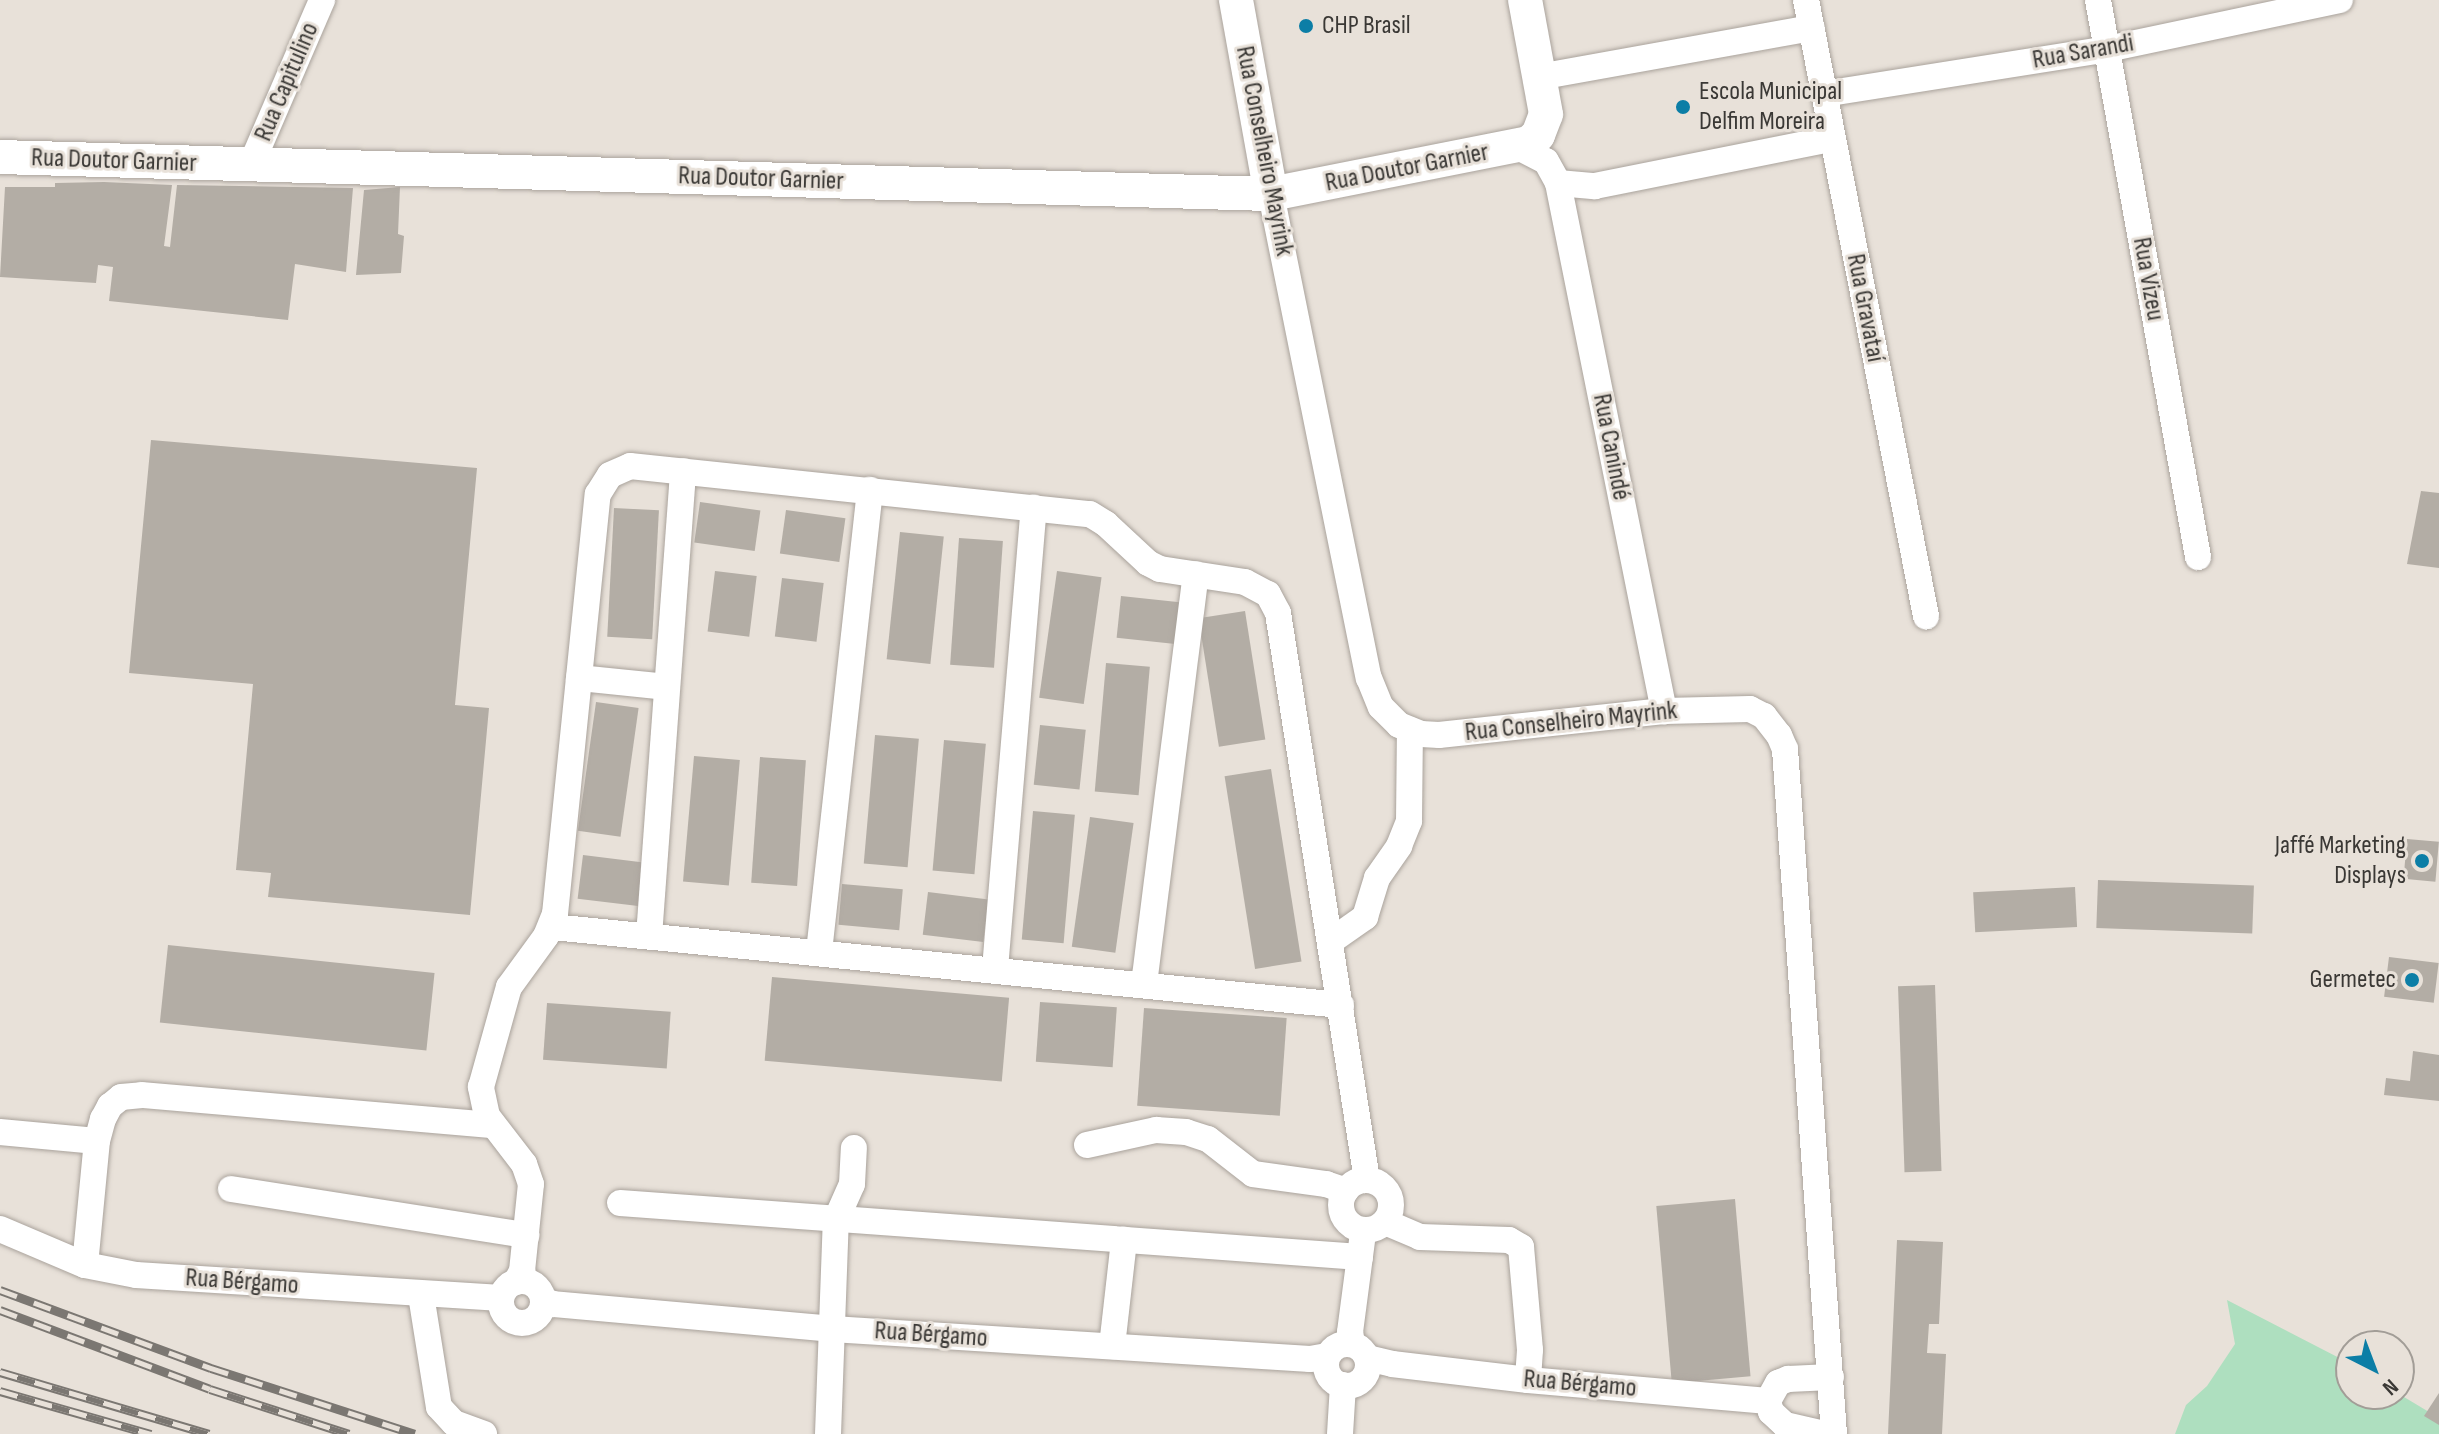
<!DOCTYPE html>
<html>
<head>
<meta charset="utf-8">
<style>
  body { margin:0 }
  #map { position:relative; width:2439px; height:1434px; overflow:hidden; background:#e8e1d9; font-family:"Sofia Sans Condensed",sans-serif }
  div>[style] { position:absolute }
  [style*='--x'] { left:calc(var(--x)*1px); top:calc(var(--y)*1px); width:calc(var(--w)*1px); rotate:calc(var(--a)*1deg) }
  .green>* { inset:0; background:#aedfbf }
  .building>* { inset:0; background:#b3ada5; transform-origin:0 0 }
  .roads { filter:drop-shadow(0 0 2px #aaa39c) drop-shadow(0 0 2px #aaa39c) }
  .minor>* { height:26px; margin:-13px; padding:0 13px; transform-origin:13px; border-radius:13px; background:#fff }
  .minor>.ring { margin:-13px; padding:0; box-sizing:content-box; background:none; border:26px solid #fff; border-radius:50% }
  .major>* { height:34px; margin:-17px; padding:0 17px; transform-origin:17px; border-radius:17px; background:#fff }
  .rail>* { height:9px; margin-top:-4.5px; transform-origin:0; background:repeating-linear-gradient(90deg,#e8e1d9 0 18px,#7b7772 0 36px); box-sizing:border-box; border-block:2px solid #7b7772 }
  .dots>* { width:22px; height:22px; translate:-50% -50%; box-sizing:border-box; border:4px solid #e8e1d9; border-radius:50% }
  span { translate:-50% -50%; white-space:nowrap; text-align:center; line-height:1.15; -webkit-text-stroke:6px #e8e1d9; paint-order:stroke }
  .poi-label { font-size:26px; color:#3a3835 }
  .left { translate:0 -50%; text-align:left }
  .right { translate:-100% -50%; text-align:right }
  .street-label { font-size:26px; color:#3a3835 }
  .north { position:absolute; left:2335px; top:1330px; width:80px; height:80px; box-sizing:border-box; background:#e8e1d9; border:2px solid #a29d97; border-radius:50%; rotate:138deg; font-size:22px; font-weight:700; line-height:32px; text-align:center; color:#3a3835 }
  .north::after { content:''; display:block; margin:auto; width:28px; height:36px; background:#0c7ea6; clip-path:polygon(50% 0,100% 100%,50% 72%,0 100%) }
</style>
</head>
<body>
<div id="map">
  <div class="green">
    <i style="clip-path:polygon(2227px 1300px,2351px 1364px,2351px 1394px,2399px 1394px,2439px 1418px,2439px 1434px,2175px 1434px,2186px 1405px,2207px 1386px,2235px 1344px)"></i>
  </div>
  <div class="building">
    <i style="clip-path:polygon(104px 182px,172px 185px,164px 246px,170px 247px,177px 185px,353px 188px,346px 272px,295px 264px,288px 320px,109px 301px,113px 267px,98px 265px,96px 283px,0 277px,5px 187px,55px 187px,55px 183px)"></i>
    <i style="clip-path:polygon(400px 187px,398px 234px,404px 236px,401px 273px,356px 275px,364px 190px)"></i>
    <i style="clip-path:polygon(151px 440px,477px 468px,455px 705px,489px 708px,470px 915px,268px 897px,271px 873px,236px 870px,253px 684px,129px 673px)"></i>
    <i style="clip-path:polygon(2421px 491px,2439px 493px,2439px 568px,2407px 564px)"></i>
    <i style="left:700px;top:502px;width:61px;height:41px;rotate:8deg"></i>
    <i style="left:614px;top:508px;width:45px;height:129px;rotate:3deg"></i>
    <i style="left:786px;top:510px;width:60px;height:44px;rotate:8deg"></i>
    <i style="left:900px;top:532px;width:44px;height:128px;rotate:6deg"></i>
    <i style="left:959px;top:538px;width:44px;height:127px;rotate:4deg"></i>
    <i style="left:715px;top:571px;width:42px;height:61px;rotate:7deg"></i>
    <i style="left:1057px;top:571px;width:45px;height:128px;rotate:8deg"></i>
    <i style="left:782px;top:578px;width:42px;height:59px;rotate:7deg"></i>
    <i style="left:1121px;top:596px;width:59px;height:42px;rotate:6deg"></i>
    <i style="left:1245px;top:611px;width:130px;height:47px;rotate:81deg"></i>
    <i style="left:1106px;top:663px;width:44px;height:129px;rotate:5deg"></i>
    <i style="left:596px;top:702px;width:43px;height:130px;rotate:8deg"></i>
    <i style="left:1040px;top:725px;width:46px;height:60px;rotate:6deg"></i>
    <i style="left:875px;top:735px;width:44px;height:129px;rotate:5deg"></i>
    <i style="left:944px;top:740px;width:42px;height:131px;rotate:5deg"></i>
    <i style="left:694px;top:756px;width:46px;height:126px;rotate:5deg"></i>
    <i style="left:760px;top:757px;width:46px;height:126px;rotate:4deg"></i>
    <i style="left:1271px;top:769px;width:195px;height:47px;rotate:81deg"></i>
    <i style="left:1033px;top:811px;width:42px;height:129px;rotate:5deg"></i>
    <i style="left:1090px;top:817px;width:44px;height:131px;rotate:8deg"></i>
    <i style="left:2407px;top:839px;width:32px;height:40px;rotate:5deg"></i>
    <i style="left:583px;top:855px;width:63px;height:44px;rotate:7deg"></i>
    <i style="left:2098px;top:880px;width:156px;height:48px;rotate:2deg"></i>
    <i style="left:842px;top:884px;width:61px;height:41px;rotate:5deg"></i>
    <i style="left:2075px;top:887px;width:40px;height:102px;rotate:87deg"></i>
    <i style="left:928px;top:892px;width:61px;height:43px;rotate:7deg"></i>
    <i style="left:168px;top:945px;width:268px;height:78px;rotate:6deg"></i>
    <i style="left:2389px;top:957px;width:50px;height:40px;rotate:7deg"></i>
    <i style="left:772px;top:977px;width:238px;height:84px;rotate:5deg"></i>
    <i style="left:1935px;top:985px;width:186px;height:37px;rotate:88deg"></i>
    <i style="left:1040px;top:1002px;width:77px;height:60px;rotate:4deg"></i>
    <i style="left:547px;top:1003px;width:124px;height:57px;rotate:4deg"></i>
    <i style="left:1144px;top:1008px;width:143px;height:98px;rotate:4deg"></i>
    <i style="clip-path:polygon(2413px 1051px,2439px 1055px,2439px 1101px,2384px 1095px,2386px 1078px,2410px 1081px)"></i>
    <i style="left:1735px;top:1199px;width:178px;height:79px;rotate:85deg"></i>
    <i style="clip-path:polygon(1897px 1240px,1943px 1242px,1939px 1324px,1929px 1324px,1927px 1353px,1946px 1354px,1942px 1434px,1888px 1434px)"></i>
    <i style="clip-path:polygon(2439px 1393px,2439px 1425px,2424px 1416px)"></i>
  </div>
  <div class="roads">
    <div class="minor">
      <i style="--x:1806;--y:0;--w:628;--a:78.98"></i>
      <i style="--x:2098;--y:0;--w:566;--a:79.82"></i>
      <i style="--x:1539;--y:77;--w:277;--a:-10.2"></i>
      <i style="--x:1824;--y:94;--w:287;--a:-9"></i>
      <i style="--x:2107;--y:49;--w:238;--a:-11.9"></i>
      <i style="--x:1518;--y:147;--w:31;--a:27"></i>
      <i style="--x:1546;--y:161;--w:25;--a:61"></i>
      <i style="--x:1558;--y:183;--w:539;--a:78.65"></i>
      <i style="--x:251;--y:165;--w:180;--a:-66.7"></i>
      <i style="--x:1558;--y:183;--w:37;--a:5"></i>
      <i style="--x:1595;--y:186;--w:241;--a:-11.3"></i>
      <i style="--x:1271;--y:194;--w:494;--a:78.6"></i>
      <i style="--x:1369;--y:678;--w:31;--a:68"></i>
      <i style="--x:1381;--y:707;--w:25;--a:45"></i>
      <i style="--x:1399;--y:725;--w:24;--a:22"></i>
      <i style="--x:1421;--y:734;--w:18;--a:3"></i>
      <i style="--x:1439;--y:735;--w:226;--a:-6.1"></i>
      <i style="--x:1664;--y:711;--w:86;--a:-1.3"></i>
      <i style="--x:1750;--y:709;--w:16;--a:27"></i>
      <i style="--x:1764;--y:716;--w:24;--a:52"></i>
      <i style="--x:1779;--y:735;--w:15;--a:67"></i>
      <i style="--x:1785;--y:749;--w:687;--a:85.91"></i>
      <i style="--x:579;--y:678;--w:88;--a:5.8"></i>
      <i style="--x:552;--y:927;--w:793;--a:5.65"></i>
      <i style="--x:649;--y:936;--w:466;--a:-85.8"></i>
      <i style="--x:1331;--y:941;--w:42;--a:-35.2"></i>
      <i style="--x:1365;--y:917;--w:41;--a:-72.9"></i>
      <i style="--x:1377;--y:878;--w:39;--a:-55"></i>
      <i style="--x:1399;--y:846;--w:27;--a:-68"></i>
      <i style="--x:1409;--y:821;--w:91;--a:-89.4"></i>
      <i style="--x:819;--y:952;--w:465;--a:-83.7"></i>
      <i style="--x:995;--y:969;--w:463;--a:-85.2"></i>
      <i style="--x:1144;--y:984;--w:413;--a:-82.8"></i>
      <i style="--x:0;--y:1132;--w:97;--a:5.3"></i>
      <i style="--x:1087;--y:1145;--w:71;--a:-12.3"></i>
      <i style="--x:1156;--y:1130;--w:30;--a:4"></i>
      <i style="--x:1186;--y:1132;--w:23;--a:18"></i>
      <i style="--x:1208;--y:1139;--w:57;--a:37.9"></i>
      <i style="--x:1253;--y:1174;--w:74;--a:7.8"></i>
      <i style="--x:1326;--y:1184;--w:21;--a:19"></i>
      <i class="ring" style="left:1341px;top:1180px;width:24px;height:24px"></i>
      <i style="--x:231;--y:1189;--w:299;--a:8.9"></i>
      <i style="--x:620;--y:1203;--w:742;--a:4.17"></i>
      <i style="--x:1385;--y:1222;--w:38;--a:23"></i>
      <i style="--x:1420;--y:1237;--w:89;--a:1.9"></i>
      <i style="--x:1509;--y:1240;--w:14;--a:30"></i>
      <i style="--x:1521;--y:1247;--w:103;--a:85"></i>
      <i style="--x:1530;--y:1350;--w:30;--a:94"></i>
      <i style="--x:0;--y:1229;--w:92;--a:23"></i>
      <i style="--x:85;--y:1265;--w:52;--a:11.1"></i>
      <i style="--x:136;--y:1275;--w:366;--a:3.6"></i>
      <i style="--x:85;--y:1265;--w:125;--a:-84.5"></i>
      <i style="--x:97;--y:1141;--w:23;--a:-75"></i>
      <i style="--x:103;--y:1119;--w:15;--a:-62"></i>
      <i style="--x:110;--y:1106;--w:14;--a:-39"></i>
      <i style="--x:121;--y:1097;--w:21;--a:-5"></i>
      <i style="--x:142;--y:1095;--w:352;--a:4.9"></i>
      <i class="ring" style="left:501px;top:1281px;width:16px;height:16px"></i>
      <i style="--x:516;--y:1282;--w:13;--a:-61"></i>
      <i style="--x:522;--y:1271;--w:87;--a:-84.1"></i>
      <i style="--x:531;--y:1184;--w:21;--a:-109"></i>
      <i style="--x:524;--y:1164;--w:61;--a:-127.6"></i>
      <i style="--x:487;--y:1116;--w:30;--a:-102"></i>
      <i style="--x:481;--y:1087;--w:104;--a:-74.4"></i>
      <i style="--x:509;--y:987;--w:63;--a:-54"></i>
      <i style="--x:546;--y:936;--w:24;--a:-68"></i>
      <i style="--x:555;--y:914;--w:422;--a:-84.2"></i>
      <i style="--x:598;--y:494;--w:22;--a:-58"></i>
      <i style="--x:610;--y:475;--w:22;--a:-24"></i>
      <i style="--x:630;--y:466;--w:462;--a:6"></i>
      <i style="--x:1090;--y:514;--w:19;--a:32"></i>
      <i style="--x:1106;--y:524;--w:57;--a:42.9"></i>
      <i style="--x:1148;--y:563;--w:13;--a:27"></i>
      <i style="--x:1160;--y:569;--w:86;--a:8.7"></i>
      <i style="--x:1245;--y:582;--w:26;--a:28"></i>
      <i style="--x:1268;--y:594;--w:21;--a:62"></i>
      <i style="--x:1278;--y:613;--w:574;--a:81.08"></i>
      <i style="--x:421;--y:1295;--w:113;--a:80.9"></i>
      <i style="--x:439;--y:1407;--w:22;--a:47"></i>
      <i style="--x:454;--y:1423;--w:32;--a:20"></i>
      <i style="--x:543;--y:1300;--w:11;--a:22"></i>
      <i style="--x:553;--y:1304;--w:280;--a:5.1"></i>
      <i style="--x:832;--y:1329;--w:479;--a:3.6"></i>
      <i style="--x:1310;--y:1359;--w:17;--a:-10"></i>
      <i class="ring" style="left:1326px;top:1344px;width:16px;height:16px"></i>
      <i style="--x:1352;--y:1344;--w:12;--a:-99"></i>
      <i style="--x:1350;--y:1332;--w:92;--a:-82.5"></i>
      <i style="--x:1112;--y:1346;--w:107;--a:-83.5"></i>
      <i style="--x:1367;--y:1358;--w:26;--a:13"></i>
      <i style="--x:1392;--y:1364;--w:137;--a:6.7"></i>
      <i style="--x:1528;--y:1380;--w:241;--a:5"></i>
      <i style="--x:828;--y:1434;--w:214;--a:-87.9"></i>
      <i style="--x:836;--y:1220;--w:39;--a:-66"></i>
      <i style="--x:852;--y:1184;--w:36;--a:-87"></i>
      <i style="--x:1340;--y:1434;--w:49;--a:-86.5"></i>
      <i style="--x:1824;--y:1434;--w:40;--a:-167"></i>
      <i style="--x:1785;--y:1425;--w:19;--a:-137"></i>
      <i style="--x:1771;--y:1412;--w:11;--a:-105"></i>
      <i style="--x:1768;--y:1401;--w:21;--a:-61"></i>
      <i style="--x:1778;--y:1383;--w:11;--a:-22"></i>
      <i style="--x:1788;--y:1379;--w:43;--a:-2.7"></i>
    </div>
    <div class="major">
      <i style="--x:1236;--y:0;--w:197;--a:79.8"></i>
      <i style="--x:0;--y:157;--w:1272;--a:1.67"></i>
      <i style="--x:1271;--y:194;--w:263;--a:-11.2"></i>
      <i style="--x:1529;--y:143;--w:12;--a:-42"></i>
      <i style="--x:1538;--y:135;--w:22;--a:-69"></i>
      <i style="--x:1546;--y:114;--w:116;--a:-100.4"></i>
    </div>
  </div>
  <div class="rail">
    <i style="--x:0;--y:1290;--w:225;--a:20.3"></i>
    <i style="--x:211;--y:1368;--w:214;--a:17.9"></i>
    <i style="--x:0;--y:1310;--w:224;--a:20.6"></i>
    <i style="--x:210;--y:1389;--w:146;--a:17.9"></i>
    <i style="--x:0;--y:1372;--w:218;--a:16.5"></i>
    <i style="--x:0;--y:1391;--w:157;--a:15.9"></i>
  </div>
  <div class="dots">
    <i style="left:1306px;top:26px;background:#0c7ea6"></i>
    <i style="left:1683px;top:107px;background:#0c7ea6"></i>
    <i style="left:2422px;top:861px;background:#0c7ea6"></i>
    <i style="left:2412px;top:980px;background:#0c7ea6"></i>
  </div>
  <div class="poi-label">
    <span class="left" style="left:1322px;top:26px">CHP Brasil</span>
    <span class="left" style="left:1699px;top:107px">Escola Municipal<br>Delfim Moreira</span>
    <span class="right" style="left:2406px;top:861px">Jaffé Marketing<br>Displays</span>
    <span class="right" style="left:2396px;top:980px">Germetec</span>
  </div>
  <div class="street-label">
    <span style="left:2083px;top:52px;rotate:-10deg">Rua Sarandi</span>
    <span style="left:287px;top:82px;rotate:-67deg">Rua Capitulino</span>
    <span style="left:1264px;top:151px;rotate:79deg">Rua Conselheiro Mayrink</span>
    <span style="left:114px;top:161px;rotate:2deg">Rua Doutor Garnier</span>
    <span style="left:1407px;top:168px;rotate:-11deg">Rua Doutor Garnier</span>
    <span style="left:761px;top:179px;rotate:2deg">Rua Doutor Garnier</span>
    <span style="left:2148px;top:279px;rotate:80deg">Rua Vizeu</span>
    <span style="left:1865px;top:308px;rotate:79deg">Rua Gravataí</span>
    <span style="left:1611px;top:447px;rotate:79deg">Rua Canindé</span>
    <span style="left:1571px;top:722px;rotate:-6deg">Rua Conselheiro Mayrink</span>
    <span style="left:242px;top:1282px;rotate:4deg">Rua Bérgamo</span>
    <span style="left:931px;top:1335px;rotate:4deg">Rua Bérgamo</span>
    <span style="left:1580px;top:1384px;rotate:5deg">Rua Bérgamo</span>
  </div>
  <div class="north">N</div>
</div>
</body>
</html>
